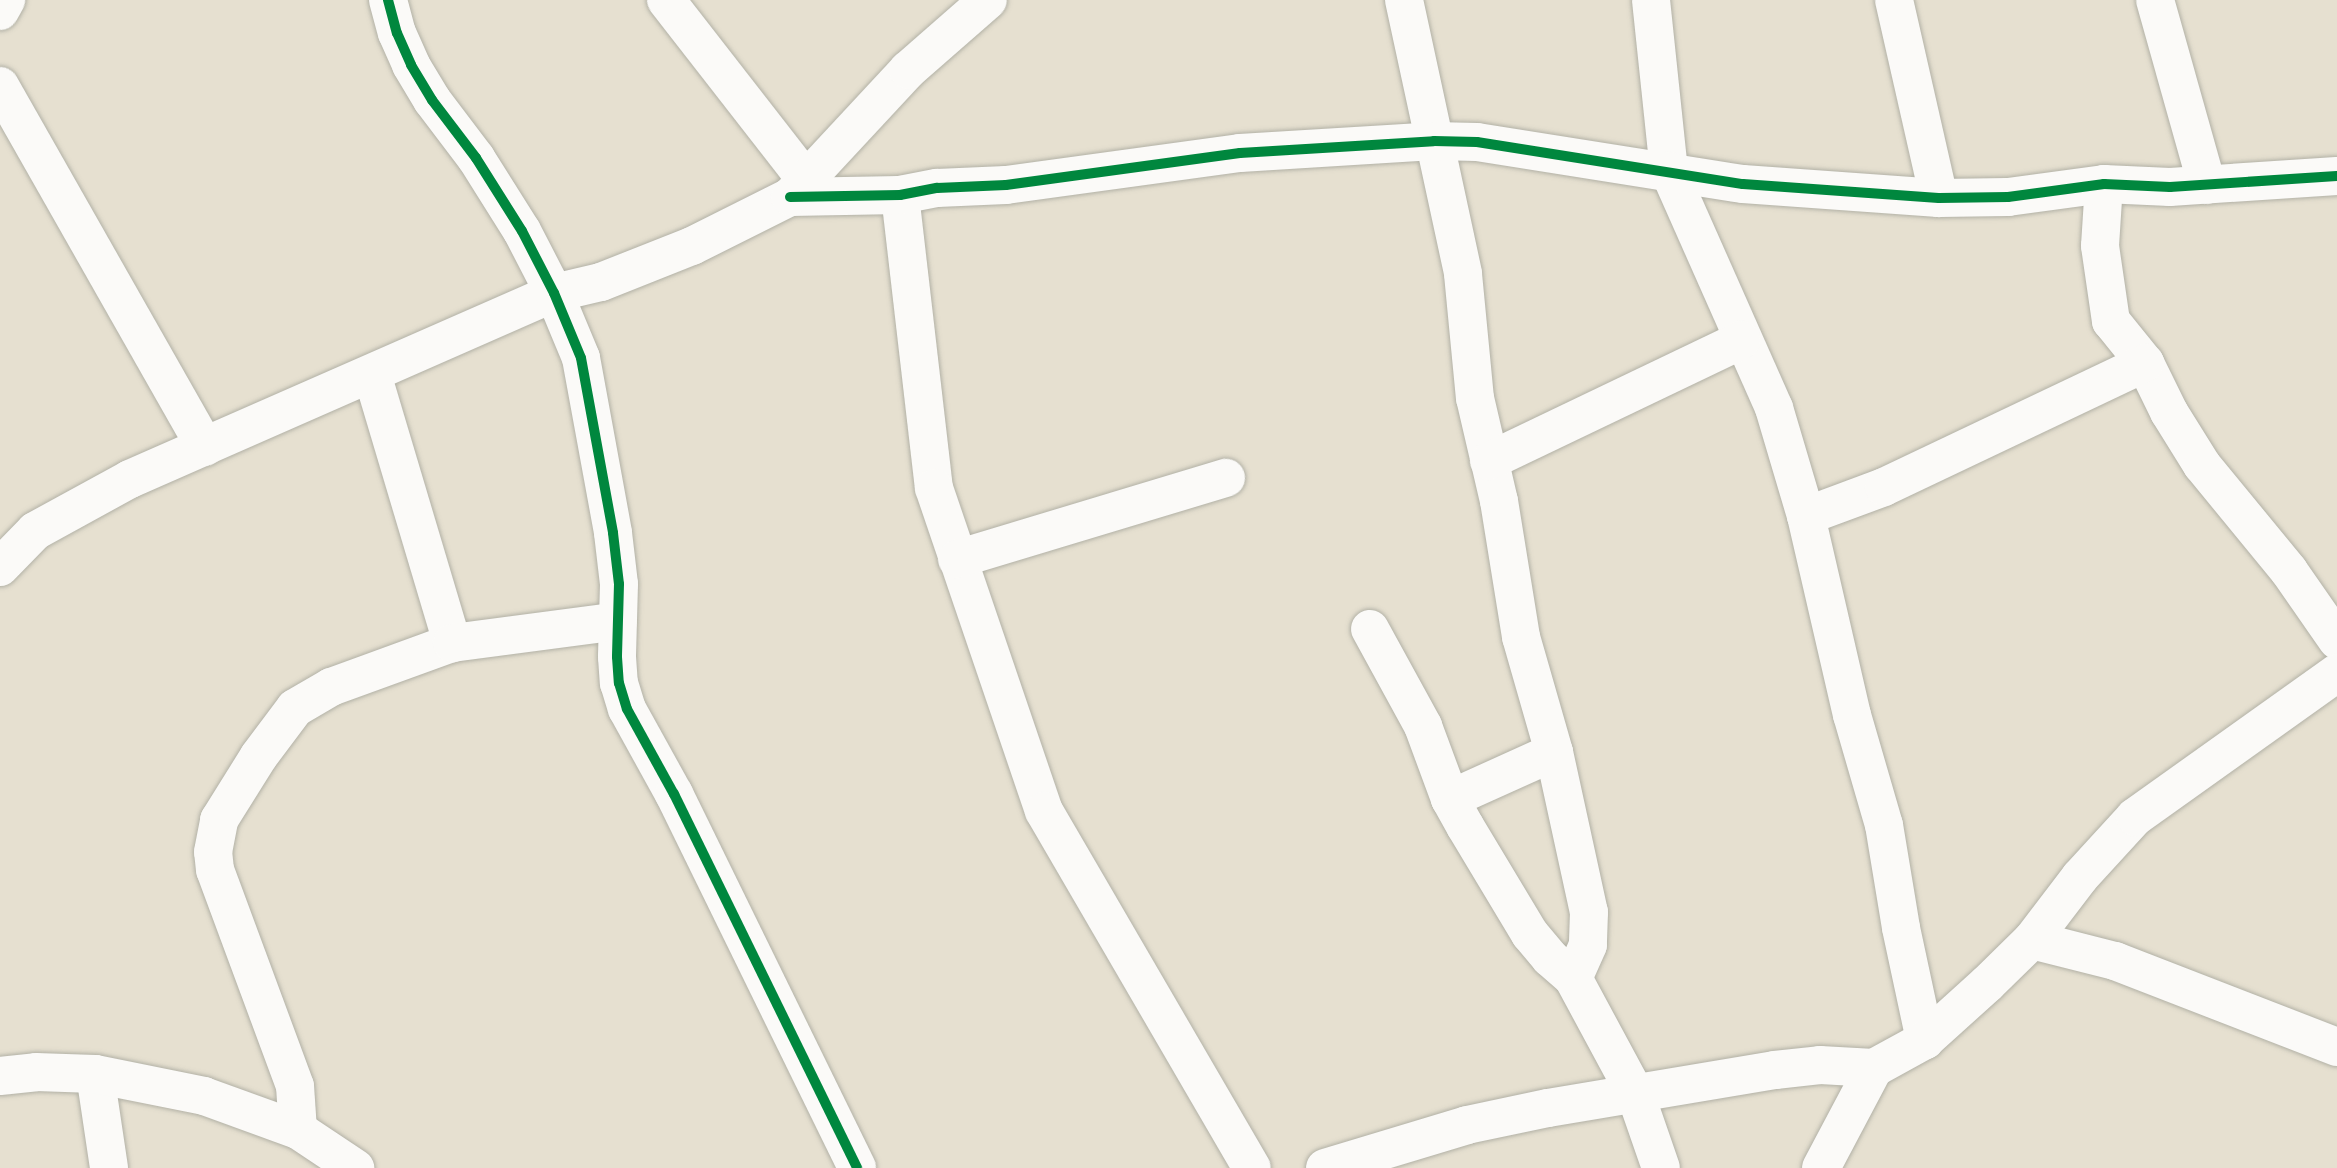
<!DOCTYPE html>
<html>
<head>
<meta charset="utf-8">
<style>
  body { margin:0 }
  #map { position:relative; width:2337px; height:1168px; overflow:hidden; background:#e6e0d0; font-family:"Libre Bodoni",serif }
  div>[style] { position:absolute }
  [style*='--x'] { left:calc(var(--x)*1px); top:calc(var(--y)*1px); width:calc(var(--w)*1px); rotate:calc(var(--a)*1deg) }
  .roads { filter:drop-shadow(0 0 2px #b2b1a6) drop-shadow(0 0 2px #b2b1a6) }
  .minor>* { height:38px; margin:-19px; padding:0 19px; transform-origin:19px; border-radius:19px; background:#fbfaf8 }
  .cycleway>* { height:10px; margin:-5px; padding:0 5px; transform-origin:5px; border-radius:5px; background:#00873e }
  span { translate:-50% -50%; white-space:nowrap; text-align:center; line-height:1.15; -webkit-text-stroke:5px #f7f3e8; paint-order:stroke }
</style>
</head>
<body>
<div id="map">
  <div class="roads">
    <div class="minor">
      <i style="--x:388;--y:0;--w:34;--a:75"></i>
      <i style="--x:397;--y:33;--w:35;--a:66"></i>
      <i style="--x:411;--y:65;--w:41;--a:59"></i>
      <i style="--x:432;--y:100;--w:73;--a:52.8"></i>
      <i style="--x:476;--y:158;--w:86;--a:57.8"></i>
      <i style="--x:522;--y:231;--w:70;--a:62.7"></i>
      <i style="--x:554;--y:293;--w:70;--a:67.4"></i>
      <i style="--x:581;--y:358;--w:178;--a:79.6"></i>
      <i style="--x:613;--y:533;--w:51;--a:83.3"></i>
      <i style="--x:619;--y:584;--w:73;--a:91.6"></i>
      <i style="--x:617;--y:657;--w:26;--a:86"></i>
      <i style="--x:619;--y:683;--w:27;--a:73"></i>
      <i style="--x:627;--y:709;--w:97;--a:61.1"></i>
      <i style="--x:674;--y:794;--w:416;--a:63.9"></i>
      <i style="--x:666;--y:0;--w:228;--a:52.1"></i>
      <i style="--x:1404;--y:0;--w:280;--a:77.8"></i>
      <i style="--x:1463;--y:274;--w:125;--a:84.5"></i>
      <i style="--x:1475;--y:398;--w:106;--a:76.9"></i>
      <i style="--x:1499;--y:501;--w:138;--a:80.8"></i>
      <i style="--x:1521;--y:637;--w:120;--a:74"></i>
      <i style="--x:1554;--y:752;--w:164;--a:77.7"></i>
      <i style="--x:1589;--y:912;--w:33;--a:92"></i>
      <i style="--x:1588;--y:945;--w:36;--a:114"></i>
      <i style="--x:1573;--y:978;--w:131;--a:61.7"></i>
      <i style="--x:1635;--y:1093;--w:79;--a:70.9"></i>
      <i style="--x:1651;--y:0;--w:172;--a:84"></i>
      <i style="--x:1669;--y:171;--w:259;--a:66.1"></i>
      <i style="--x:1774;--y:408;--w:113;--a:73.5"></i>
      <i style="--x:1806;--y:516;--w:204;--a:77"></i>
      <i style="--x:1852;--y:715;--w:115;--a:73.8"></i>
      <i style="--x:1884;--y:825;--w:104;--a:80.6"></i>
      <i style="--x:1901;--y:928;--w:115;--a:77.9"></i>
      <i style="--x:1894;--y:0;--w:203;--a:77.2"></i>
      <i style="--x:2155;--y:0;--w:192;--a:74.3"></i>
      <i style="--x:0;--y:11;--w:13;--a:-61"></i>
      <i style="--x:0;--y:86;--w:415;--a:60.4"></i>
      <i style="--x:2104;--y:184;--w:62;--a:93.7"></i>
      <i style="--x:2100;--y:246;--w:76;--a:81.7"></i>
      <i style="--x:2111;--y:321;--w:54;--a:51"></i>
      <i style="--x:2145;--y:363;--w:55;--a:63.9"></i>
      <i style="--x:2169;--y:412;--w:62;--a:58.1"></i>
      <i style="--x:2202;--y:465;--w:137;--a:50.6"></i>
      <i style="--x:2289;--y:571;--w:84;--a:55.2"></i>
      <i style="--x:900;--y:195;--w:295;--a:83.4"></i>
      <i style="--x:934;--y:488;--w:341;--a:71.2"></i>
      <i style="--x:1044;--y:811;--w:413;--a:59.8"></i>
      <i style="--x:790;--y:197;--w:110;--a:-1"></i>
      <i style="--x:900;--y:195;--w:38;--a:-11"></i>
      <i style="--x:937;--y:188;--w:69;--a:-2.5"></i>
      <i style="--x:1006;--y:185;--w:236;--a:-7.8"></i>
      <i style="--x:1240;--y:153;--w:194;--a:-3.5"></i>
      <i style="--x:1434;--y:141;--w:43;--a:1.3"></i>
      <i style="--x:1477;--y:142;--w:269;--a:9"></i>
      <i style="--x:1743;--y:184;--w:196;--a:4.1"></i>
      <i style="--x:1939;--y:198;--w:69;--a:-0.8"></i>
      <i style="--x:2008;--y:197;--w:97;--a:-7.7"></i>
      <i style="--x:2104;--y:184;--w:66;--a:2.6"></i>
      <i style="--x:2170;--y:187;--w:167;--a:-3.8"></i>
      <i style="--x:372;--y:374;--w:281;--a:73.4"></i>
      <i style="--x:1489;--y:461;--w:280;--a:-25.6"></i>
      <i style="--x:1806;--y:516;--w:83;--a:-20.4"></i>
      <i style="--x:1884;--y:487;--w:289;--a:-25.4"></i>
      <i style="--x:957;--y:559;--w:281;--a:-16.8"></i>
      <i style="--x:0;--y:567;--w:50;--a:-45.8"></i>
      <i style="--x:35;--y:531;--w:108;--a:-28.7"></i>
      <i style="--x:130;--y:479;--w:463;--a:-23.7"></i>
      <i style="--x:554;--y:293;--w:48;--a:-13.2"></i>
      <i style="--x:601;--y:282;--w:98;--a:-21.6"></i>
      <i style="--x:692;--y:246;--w:110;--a:-26.6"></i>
      <i style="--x:790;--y:197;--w:173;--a:-47.1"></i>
      <i style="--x:908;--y:70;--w:106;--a:-41.2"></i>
      <i style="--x:1370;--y:629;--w:111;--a:61.3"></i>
      <i style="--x:1423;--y:726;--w:78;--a:69.7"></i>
      <i style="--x:1450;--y:799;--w:31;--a:61"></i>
      <i style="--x:1465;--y:826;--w:126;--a:59"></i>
      <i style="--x:1530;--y:934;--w:31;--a:50"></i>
      <i style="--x:1550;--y:958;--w:30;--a:41"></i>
      <i style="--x:1450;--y:799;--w:114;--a:-24.3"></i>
      <i style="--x:2032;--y:940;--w:86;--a:14.2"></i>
      <i style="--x:2115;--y:961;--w:238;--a:21.2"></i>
      <i style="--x:95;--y:1074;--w:95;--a:81.5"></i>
      <i style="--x:0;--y:1076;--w:36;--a:-6"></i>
      <i style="--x:36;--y:1072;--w:59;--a:1.9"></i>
      <i style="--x:95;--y:1074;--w:111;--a:11.4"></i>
      <i style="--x:204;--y:1096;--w:100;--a:19.9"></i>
      <i style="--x:298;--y:1130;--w:69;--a:33.7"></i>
      <i style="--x:298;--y:1130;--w:44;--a:-93.9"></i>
      <i style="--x:295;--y:1086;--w:230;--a:-110.3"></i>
      <i style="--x:215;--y:870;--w:18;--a:-96"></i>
      <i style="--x:213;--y:852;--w:33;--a:-79"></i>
      <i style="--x:219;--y:820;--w:75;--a:-58"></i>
      <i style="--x:259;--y:756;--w:60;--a:-53.1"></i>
      <i style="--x:295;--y:708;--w:42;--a:-30.3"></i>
      <i style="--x:331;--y:687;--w:129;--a:-20"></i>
      <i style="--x:452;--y:643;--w:167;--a:-7.5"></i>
      <i style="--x:1325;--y:1168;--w:148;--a:-16.8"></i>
      <i style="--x:1467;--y:1125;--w:83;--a:-11.9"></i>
      <i style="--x:1548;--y:1108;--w:230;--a:-9.5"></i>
      <i style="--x:1775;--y:1070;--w:45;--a:-6.3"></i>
      <i style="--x:1820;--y:1065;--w:54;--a:3.2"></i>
      <i style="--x:1821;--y:1168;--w:113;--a:-62.1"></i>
      <i style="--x:1874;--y:1068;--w:58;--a:-28.8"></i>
      <i style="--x:1925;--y:1040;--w:84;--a:-42.1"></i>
      <i style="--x:1987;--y:984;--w:63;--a:-44.4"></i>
      <i style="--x:2032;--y:940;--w:79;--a:-52.7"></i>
      <i style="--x:2080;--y:877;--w:81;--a:-47.5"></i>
      <i style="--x:2135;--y:817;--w:248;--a:-35.5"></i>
    </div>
  </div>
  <div class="cycleway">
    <i style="--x:388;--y:0;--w:34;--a:75"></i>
    <i style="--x:397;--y:33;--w:35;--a:66"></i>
    <i style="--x:411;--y:65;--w:41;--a:59"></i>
    <i style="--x:432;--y:100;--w:73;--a:52.8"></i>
    <i style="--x:476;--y:158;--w:86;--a:57.8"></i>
    <i style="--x:522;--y:231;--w:70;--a:62.7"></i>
    <i style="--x:554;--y:293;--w:70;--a:67.4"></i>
    <i style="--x:581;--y:358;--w:178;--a:79.6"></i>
    <i style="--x:613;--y:533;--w:51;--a:83.3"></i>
    <i style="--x:619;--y:584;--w:73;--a:91.6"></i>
    <i style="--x:617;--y:657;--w:26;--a:86"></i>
    <i style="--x:619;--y:683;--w:27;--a:73"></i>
    <i style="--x:627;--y:709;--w:97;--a:61.1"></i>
    <i style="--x:674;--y:794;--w:416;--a:63.9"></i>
    <i style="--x:790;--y:197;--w:110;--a:-1"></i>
    <i style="--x:900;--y:195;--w:38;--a:-11"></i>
    <i style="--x:937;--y:188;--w:69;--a:-2.5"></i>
    <i style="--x:1006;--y:185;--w:236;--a:-7.8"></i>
    <i style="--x:1240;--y:153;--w:194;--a:-3.5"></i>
    <i style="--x:1434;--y:141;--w:43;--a:1.3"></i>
    <i style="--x:1477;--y:142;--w:269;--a:9"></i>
    <i style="--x:1743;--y:184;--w:196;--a:4.1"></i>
    <i style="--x:1939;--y:198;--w:69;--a:-0.8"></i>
    <i style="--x:2008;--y:197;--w:97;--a:-7.7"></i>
    <i style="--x:2104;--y:184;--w:66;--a:2.6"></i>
    <i style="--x:2170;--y:187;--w:167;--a:-3.8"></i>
  </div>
</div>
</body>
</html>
